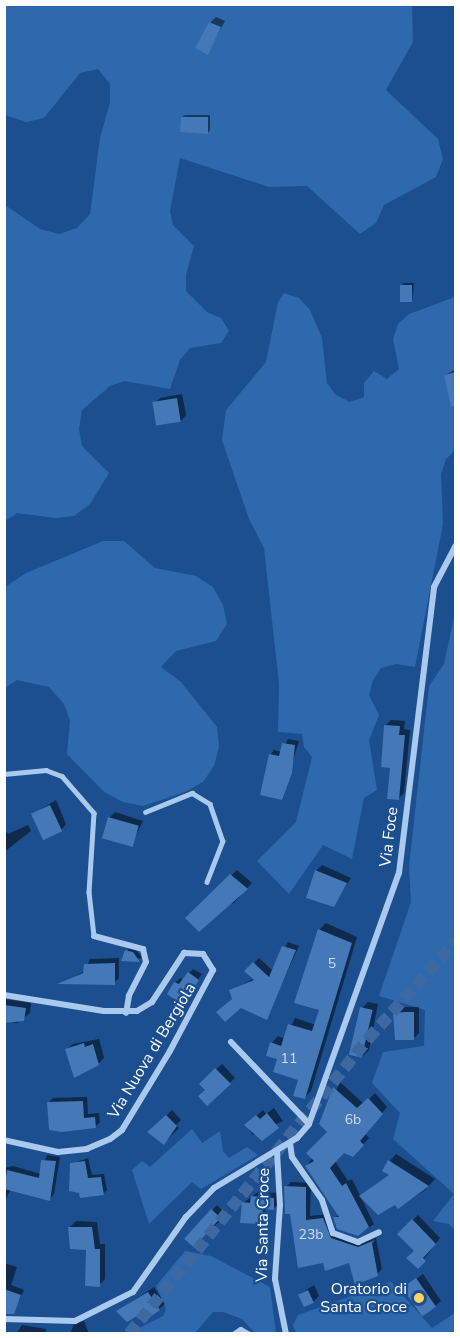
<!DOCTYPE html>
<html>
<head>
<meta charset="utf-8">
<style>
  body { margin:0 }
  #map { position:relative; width:460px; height:1338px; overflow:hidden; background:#1b4f8f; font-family:"Nunito Sans",sans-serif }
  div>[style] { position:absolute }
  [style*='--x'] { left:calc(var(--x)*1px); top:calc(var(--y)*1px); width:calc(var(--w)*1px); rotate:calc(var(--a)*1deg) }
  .green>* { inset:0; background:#2e69ad }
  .shadow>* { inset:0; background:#0007 }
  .building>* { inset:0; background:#4478b7; transform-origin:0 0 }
  .secondary-tunnel>* { height:12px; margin-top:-6px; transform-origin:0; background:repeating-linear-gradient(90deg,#3d69a0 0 12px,transparent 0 18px) }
  .lane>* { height:4.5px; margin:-2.25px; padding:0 2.25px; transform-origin:2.25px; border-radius:2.25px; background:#a9c9ee }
  .street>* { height:6px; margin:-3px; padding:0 3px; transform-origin:3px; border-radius:3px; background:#a9c9ee }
  .dots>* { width:16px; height:16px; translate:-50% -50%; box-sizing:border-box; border:3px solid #1b4f8f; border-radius:50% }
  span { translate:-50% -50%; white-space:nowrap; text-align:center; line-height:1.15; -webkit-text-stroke:4.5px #1b4f8f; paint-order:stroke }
  .number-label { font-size:14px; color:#d0dded }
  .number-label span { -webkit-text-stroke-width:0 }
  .street-label { font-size:16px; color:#fff }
  .poi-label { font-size:16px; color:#fff }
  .right { translate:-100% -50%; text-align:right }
  .frame { position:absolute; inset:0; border:6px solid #fff; pointer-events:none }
</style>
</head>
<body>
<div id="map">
  <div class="green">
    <i style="clip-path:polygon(5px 5px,412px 5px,413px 42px,386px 90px,438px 139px,443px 159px,436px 177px,384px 205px,376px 223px,360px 234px,307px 186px,269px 187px,180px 158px,170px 211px,173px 225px,194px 246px,186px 275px,186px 291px,207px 312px,221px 318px,229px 331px,221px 343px,190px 348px,180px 360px,170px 389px,124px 381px,110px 386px,82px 410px,79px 429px,82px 446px,109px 473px,90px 504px,74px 516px,55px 518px,17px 513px,5px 521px,5px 205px,40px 229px,59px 234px,77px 228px,90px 214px,100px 138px,110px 102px,110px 84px,98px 69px,80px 73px,44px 118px,26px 122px,5px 115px)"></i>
    <i style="clip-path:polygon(284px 293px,299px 298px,310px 310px,322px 338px,327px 383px,336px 395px,350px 402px,364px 397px,364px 383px,374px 371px,387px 379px,399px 369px,393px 339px,398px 324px,409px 314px,455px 297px,455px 450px,446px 459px,441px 474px,443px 524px,415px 667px,396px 664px,381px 668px,373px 680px,369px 695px,379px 715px,369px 740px,377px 790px,364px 798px,352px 859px,323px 845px,289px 894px,257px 861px,296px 822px,312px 757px,304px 747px,302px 734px,278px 732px,279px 684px,264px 548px,249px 519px,222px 440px,226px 410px,266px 362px,278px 302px)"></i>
    <i style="clip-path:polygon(103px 541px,124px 541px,155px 568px,196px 576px,213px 587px,223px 605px,227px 624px,216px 641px,176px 651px,161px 667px,181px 682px,217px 727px,219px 747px,214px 766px,203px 782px,185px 792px,143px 806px,123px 802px,104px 792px,67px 754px,70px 721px,64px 704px,49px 687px,17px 680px,5px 688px,5px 587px,26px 573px)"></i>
    <i style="clip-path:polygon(455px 613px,455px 1230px,449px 1224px,433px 1221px,454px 1194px,393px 1139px,400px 1113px,372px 1083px,383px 1052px,424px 1046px,425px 1010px,379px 996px,411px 902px,409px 866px,429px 686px,444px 664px)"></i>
    <i style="clip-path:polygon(192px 1129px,202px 1143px,220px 1131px,223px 1151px,229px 1158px,247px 1147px,258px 1155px,201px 1189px,192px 1182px,149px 1224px,132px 1170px,142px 1161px,150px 1167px)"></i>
    <i style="clip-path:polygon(185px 1251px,211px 1256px,270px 1287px,276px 1333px,255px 1333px,242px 1319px,223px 1312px,213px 1312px,195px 1333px,130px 1333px,163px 1316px,166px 1309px,156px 1286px)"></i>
    <i style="clip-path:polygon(391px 1282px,432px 1328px,455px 1313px,455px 1333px,296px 1333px,293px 1325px,298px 1315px)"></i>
  </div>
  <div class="shadow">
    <i style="clip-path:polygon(216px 17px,225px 21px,207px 53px,210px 23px)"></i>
    <i style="clip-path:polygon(185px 115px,210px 115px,210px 130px,208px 133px,182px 117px)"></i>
    <i style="clip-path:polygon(404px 283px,414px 283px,412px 301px,401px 286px)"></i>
    <i style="clip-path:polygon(456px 369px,456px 399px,445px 375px)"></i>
    <i style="clip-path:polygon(182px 394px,186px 415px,181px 421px,155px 403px,160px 398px)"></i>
    <i style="clip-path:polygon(391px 720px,405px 721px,404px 729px,410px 730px,404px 793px,398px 799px,385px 726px)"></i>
    <i style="clip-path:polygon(288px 739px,299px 741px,281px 799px,270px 755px,274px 750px,282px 752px)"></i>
    <i style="clip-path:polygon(56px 800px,66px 824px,61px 830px,33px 814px)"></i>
    <i style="clip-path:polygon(115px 812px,143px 821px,131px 846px,109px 818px)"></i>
    <i style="clip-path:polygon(28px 825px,31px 831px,4px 852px,4px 829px,8px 834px)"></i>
    <i style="clip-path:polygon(322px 865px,351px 878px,333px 905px,316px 871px)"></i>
    <i style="clip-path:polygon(237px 870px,252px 883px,233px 904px,229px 900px,187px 918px)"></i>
    <i style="clip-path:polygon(326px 923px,357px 937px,311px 1091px,304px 1098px,300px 1079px,279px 1058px,272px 1043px,278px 1036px,285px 1039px,295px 1018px,316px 1025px,321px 1009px,319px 930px)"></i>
    <i style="clip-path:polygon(288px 942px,299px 946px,266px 1018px,233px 998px,231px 990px,255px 978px,246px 971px,259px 958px,273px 971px)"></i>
    <i style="clip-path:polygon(129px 948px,136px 950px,142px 958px,123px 960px)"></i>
    <i style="clip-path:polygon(119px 958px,119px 978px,114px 983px,61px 983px,85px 971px,90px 959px)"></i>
    <i style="clip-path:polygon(193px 969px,202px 974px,186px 998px,175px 983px,180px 978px,184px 980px)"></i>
    <i style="clip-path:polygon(4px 999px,31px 1003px,30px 1013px,17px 1023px,4px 1021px)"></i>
    <i style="clip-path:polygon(368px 1002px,378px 1004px,369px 1050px,363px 1056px,362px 1008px)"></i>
    <i style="clip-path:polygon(401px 1007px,419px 1007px,419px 1033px,414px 1038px,395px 1013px)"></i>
    <i style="clip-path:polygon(99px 1039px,104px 1058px,99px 1063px,67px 1049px,73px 1044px)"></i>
    <i style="clip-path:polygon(222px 1064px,235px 1078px,207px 1104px,207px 1090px,201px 1084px)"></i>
    <i style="clip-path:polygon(340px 1082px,364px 1104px,375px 1093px,387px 1107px,365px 1134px,369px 1138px,359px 1149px,344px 1152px,335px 1161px,348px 1181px,352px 1179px,374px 1224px,358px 1235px,335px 1218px,339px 1214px,307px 1166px,329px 1132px,321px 1123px)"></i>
    <i style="clip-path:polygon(87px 1097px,88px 1114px,99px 1113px,100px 1122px,95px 1127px,48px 1103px,53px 1098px)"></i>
    <i style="clip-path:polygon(274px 1108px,283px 1121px,253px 1135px,246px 1125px,263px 1110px,266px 1114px)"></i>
    <i style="clip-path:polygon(172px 1110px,181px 1120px,176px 1125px,179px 1128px,164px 1143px,150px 1132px)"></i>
    <i style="clip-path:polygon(396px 1154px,435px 1179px,425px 1190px,399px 1207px,395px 1203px,390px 1161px)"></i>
    <i style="clip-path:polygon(47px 1155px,60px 1157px,54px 1194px,50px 1199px,11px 1189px,4px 1202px,4px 1168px,13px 1166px,41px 1174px)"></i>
    <i style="clip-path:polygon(88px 1158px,92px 1175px,104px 1174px,107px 1190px,103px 1194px,71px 1164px)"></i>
    <i style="clip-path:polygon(291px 1182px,311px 1183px,310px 1216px,327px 1214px,335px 1233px,363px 1243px,376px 1238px,382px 1269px,377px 1274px,350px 1262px,326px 1269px,286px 1187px)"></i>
    <i style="clip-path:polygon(258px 1192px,279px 1193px,279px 1203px,274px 1208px,267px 1207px,261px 1223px,243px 1203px)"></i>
    <i style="clip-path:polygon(217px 1205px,224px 1212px,217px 1219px,220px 1221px,193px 1246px,186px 1239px)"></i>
    <i style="clip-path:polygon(418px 1215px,440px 1238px,418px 1267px,416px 1251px,399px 1234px)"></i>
    <i style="clip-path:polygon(76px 1221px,97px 1222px,100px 1244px,105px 1244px,105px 1279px,99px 1285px,87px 1248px,70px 1227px)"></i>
    <i style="clip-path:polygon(4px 1263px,17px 1267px,11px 1285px,24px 1290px,17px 1304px,4px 1299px)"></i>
    <i style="clip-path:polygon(423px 1274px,441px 1301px,435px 1306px,404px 1288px)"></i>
    <i style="clip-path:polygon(314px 1285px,319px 1296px,313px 1302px,300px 1294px)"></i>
    <i style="clip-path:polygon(154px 1287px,165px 1304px,159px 1309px,118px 1311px)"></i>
    <i style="clip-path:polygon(84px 1321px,89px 1334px,70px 1334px,74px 1324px)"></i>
    <i style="clip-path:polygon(22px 1325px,46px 1329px,45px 1334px,16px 1334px)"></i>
  </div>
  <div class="building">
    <i style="clip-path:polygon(209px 22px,221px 27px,208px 55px,195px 48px)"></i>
    <i style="clip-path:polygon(181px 117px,208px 117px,208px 134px,180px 132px)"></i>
    <i style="left:400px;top:285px;width:12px;height:17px"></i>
    <i style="clip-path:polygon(456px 372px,456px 406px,451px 406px,444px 375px)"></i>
    <i style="left:177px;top:398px;width:24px;height:25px;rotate:81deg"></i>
    <i style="clip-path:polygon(384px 725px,400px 726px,399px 735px,405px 735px,399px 800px,387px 799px,390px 768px,381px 767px)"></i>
    <i style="clip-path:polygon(282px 743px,295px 745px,292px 773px,282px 800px,260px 795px,269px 754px,279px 756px)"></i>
    <i style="left:50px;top:805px;width:29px;height:21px;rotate:65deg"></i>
    <i style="left:108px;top:817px;width:32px;height:22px;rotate:16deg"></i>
    <i style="clip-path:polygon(315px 870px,347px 883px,334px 907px,306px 898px)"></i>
    <i style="clip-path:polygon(230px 874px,248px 889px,199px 932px,185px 918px)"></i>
    <i style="clip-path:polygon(318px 929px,352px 943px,305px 1099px,293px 1096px,298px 1080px,273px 1072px,277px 1059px,266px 1056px,270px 1042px,281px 1046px,288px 1024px,312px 1031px,319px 1010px,294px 1003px)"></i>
    <i style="clip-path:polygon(282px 946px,296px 950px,267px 1020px,241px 1008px,225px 1022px,216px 1012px,232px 999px,229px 990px,254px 980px,244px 971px,253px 962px,269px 977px)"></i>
    <i style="clip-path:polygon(125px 950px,133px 952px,140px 962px,121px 961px)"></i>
    <i style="clip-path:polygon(115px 963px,115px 985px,57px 984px,83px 973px,84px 964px)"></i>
    <i style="clip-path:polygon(188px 972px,199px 980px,182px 1005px,167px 994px,174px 982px,179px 984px)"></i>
    <i style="clip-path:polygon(4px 1005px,26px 1008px,24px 1021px,4px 1023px)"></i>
    <i style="left:360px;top:1007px;width:13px;height:49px;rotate:13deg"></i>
    <i style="clip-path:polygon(405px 1012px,414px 1012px,414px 1040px,395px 1040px,393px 1013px)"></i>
    <i style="clip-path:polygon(84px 1043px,85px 1047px,93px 1044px,99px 1065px,74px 1078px,65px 1049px)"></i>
    <i style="clip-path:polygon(215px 1068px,231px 1084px,207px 1106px,198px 1096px,205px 1090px,199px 1084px)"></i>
    <i style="clip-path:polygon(333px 1087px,357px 1108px,368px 1098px,383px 1114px,360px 1141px,364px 1145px,353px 1157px,344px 1153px,330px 1168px,342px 1186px,346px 1183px,369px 1227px,358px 1236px,337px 1229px,333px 1217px,339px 1217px,305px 1166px,314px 1161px,306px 1153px,327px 1132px,319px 1124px)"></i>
    <i style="clip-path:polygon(83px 1101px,84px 1118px,95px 1117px,96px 1128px,62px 1132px,49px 1130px,47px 1102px)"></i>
    <i style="clip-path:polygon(267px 1113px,279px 1128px,262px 1141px,244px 1125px,256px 1115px,260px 1119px)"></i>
    <i style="clip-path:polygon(166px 1115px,177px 1126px,164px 1145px,147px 1132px)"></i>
    <i style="clip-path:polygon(41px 1160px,56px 1161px,50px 1201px,4px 1189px,7px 1170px,39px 1178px)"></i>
    <i style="clip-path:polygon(388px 1160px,429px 1186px,398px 1209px,395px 1205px,378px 1215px,359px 1196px,389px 1175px,382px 1171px)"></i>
    <i style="clip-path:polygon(85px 1161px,88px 1178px,101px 1177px,104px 1195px,80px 1198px,79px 1193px,69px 1191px,70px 1163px)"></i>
    <i style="clip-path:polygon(284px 1186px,306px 1187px,306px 1220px,323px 1218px,331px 1238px,358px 1247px,375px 1240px,372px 1243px,378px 1276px,355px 1285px,349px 1263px,325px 1271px,323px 1263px,298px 1268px,290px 1214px,285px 1214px)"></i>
    <i style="clip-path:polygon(251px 1196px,274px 1198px,274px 1210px,263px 1209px,261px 1224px,240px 1223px,242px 1202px,250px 1203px)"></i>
    <i style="left:211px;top:1209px;width:13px;height:40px;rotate:42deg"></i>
    <i style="clip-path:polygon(412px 1219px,436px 1244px,423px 1258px,426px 1261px,418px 1269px,406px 1258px,414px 1251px,397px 1234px)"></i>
    <i style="clip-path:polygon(68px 1227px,92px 1227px,95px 1249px,100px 1249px,100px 1287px,85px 1286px,86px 1250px,70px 1249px)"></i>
    <i style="left:416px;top:1278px;width:35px;height:17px;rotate:55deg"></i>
    <i style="clip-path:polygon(4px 1289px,21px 1295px,14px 1314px,4px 1314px)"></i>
    <i style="left:308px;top:1290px;width:14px;height:11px;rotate:65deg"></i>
    <i style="clip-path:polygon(148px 1292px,160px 1310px,150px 1317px,145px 1311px,127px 1322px,116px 1311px)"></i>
  </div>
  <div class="secondary-tunnel">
    <i style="--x:129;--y:1334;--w:380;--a:-51"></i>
    <i style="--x:368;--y:1039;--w:132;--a:-48.1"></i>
  </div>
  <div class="lane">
    <i style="--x:4;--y:774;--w:42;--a:-5.4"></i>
    <i style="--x:46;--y:770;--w:17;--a:21"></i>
    <i style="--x:62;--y:776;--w:49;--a:49.1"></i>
    <i style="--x:94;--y:813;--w:79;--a:93.6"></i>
    <i style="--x:89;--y:892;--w:44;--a:83.5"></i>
    <i style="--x:145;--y:812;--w:51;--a:-22"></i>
    <i style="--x:192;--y:793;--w:21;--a:31"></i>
    <i style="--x:210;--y:804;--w:39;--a:71"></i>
    <i style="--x:223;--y:841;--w:44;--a:111.3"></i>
  </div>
  <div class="street">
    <i style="--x:94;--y:936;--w:51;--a:14.9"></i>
    <i style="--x:143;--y:949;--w:13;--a:77"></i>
    <i style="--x:146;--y:962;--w:38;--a:117"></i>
    <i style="--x:129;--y:996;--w:17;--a:100"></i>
    <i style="--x:4;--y:995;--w:101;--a:9.1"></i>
    <i style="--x:104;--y:1011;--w:33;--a:0"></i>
    <i style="--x:137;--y:1011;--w:17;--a:-31"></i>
    <i style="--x:152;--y:1002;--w:59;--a:-56.9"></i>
    <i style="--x:184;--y:953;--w:19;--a:3"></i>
    <i style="--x:203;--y:954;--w:19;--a:58"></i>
    <i style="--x:213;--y:970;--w:92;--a:118"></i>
    <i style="--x:170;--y:1051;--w:92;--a:121.3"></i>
    <i style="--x:122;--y:1130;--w:15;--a:143"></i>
    <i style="--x:110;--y:1139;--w:25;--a:157"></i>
    <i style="--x:87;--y:1149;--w:29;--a:174"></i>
    <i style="--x:58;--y:1152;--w:55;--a:-167.5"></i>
    <i style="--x:231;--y:1042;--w:113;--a:46.4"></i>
    <i style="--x:290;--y:1143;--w:14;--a:82"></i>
    <i style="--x:292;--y:1157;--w:52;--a:55.1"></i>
    <i style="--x:322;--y:1200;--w:35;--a:72"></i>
    <i style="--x:333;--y:1233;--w:27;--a:20"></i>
    <i style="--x:358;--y:1242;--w:23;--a:-25"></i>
    <i style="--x:277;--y:1152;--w:53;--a:86.8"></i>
    <i style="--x:280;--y:1205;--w:74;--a:93.9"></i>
    <i style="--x:275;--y:1279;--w:56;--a:78.7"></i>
    <i style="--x:4;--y:1319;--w:71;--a:1.6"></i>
    <i style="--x:75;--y:1321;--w:65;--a:-26.6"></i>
    <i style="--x:133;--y:1292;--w:92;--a:-54.8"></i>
    <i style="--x:186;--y:1217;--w:40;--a:-46"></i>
    <i style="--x:214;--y:1188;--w:97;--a:-31.1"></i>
    <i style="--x:297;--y:1138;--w:18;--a:-49"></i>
    <i style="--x:309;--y:1124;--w:267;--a:-70.3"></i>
    <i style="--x:399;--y:873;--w:288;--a:-83"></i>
    <i style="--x:434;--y:587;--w:47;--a:-62.4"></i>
    <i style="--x:235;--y:1334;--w:7;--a:-34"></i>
    <i style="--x:241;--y:1330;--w:8;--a:30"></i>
  </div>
  <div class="dots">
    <i style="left:419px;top:1298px;background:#ffd166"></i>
  </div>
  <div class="number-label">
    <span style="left:332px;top:964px">5</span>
    <span style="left:289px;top:1059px">11</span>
    <span style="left:353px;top:1120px">6b</span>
    <span style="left:311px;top:1235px">23b</span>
  </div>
  <div class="street-label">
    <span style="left:389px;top:837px;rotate:-83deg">Via Foce</span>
    <span style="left:152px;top:1051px;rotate:-59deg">Via Nuova di Bergiola</span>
    <span style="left:263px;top:1225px;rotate:-89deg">Via Santa Croce</span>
  </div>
  <div class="poi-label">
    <span class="right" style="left:407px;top:1298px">Oratorio di<br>Santa Croce</span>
  </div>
  <div class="frame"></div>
</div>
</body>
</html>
